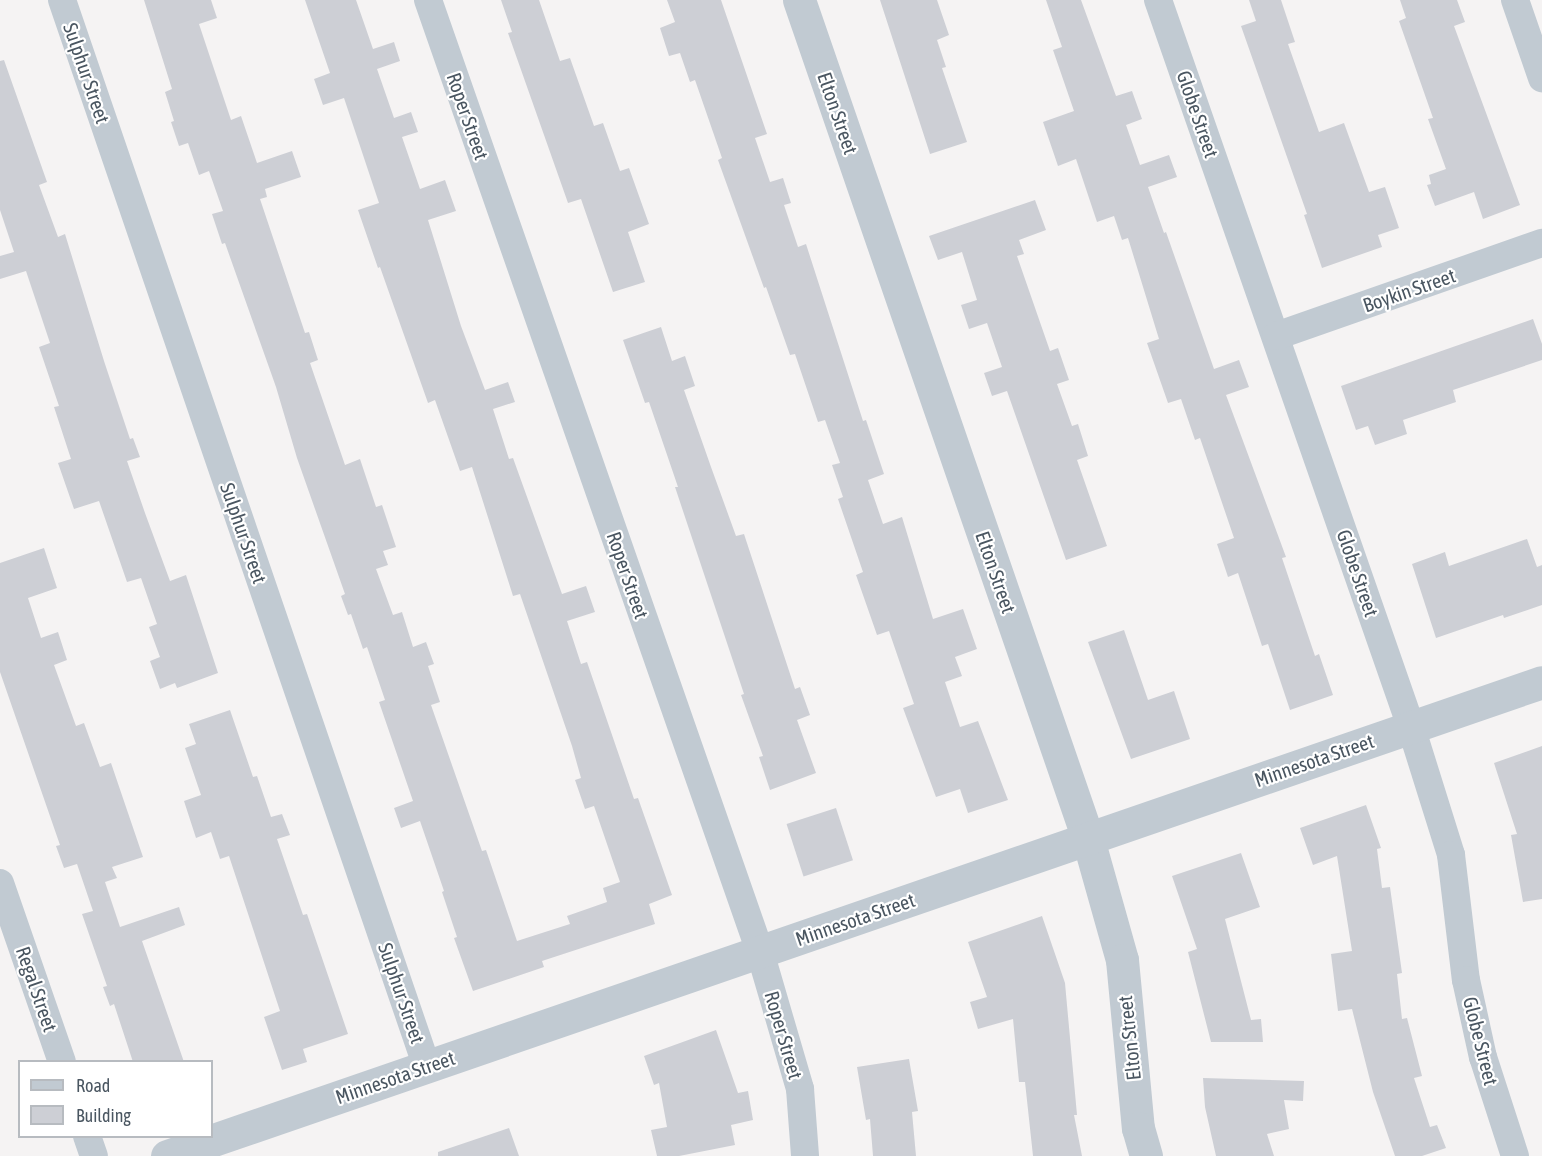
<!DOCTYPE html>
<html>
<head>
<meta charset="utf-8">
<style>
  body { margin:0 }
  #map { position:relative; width:1542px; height:1156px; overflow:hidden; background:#f5f3f3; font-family:"Asap Condensed",sans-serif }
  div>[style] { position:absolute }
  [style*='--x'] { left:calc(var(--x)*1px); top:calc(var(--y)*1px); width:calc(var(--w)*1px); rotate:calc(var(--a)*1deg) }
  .building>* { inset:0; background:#cdcfd5; transform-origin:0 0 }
  .minor>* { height:28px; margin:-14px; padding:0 14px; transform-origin:14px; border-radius:14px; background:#c1cad2 }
  .tertiary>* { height:33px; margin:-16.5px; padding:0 16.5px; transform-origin:16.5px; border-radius:16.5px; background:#c1cad2 }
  span { translate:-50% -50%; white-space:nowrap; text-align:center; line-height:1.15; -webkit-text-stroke:4.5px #fff; paint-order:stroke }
  .street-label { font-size:20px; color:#4a5661 }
  .legend { position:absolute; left:18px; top:1060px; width:195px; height:78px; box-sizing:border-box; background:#fff; border:2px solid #b7bbc0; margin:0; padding:8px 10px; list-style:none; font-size:18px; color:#4a5661 }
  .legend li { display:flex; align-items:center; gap:12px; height:30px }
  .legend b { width:30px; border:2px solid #b7bbc0 }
</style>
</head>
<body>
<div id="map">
  <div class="building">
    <i style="clip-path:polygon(144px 0,211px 0,217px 18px,199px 24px,231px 120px,241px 116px,257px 163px,292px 151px,301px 177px,265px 189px,267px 197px,260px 199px,305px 333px,309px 332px,318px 360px,310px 363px,345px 465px,360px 459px,376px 507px,382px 505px,396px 547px,383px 551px,388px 565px,376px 569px,393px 615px,402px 612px,413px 647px,426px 642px,434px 664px,428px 666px,440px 702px,431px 705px,482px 851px,486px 850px,517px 941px,570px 924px,567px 916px,607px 902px,603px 888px,620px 882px,594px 806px,585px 809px,575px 780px,581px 778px,572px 746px,520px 594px,513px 596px,472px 467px,460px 471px,435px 400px,428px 403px,380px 267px,378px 268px,358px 210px,379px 203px,344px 98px,323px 105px,314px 79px,330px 73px,305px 0,356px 0,373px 49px,394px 42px,400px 61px,377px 69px,394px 118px,411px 112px,418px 132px,402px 137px,420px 189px,445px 180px,456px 211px,428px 220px,461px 326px,485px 390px,508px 382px,515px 402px,493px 409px,509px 459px,513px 458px,562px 594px,586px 586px,595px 612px,567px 621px,581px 664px,587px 662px,634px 799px,638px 798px,672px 895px,649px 904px,655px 924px,542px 961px,544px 967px,473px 991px,454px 938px,457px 937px,442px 892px,444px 891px,420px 821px,401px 828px,394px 808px,413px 801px,379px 702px,385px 700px,367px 647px,363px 649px,351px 614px,348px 615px,341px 596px,345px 594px,297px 458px,276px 387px,225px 243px,222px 244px,212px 214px,223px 211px,209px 171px,199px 175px,188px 143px,179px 146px,171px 122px,174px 121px,165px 92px,172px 89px)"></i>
    <i style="clip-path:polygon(501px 0,539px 0,560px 61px,570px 58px,594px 126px,603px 123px,620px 171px,629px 168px,649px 224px,628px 232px,645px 282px,613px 292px,581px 199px,568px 203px,508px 33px,512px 32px)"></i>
    <i style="clip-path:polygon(667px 0,721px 0,767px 134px,755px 138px,770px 182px,783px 178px,791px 203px,784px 205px,798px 247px,806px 244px,863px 421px,866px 420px,884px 474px,868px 480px,883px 524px,902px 517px,933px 619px,963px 609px,977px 649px,955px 657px,962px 676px,945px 682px,960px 727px,978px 721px,1008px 800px,968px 813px,960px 789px,936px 797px,903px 708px,914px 704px,889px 631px,877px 635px,856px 575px,863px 572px,838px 499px,843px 497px,832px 465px,840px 463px,825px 420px,818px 422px,795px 354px,790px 355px,766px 287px,764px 288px,718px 160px,722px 158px,695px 80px,690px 82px,680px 53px,669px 56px,660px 28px,675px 22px)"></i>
    <i style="clip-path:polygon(880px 0,937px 0,949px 35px,937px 40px,946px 67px,942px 68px,967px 142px,930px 154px)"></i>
    <i style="clip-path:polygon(1046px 0,1081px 0,1116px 96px,1132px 91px,1142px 119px,1126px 125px,1140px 165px,1169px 155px,1177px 177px,1148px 187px,1164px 233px,1166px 232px,1214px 369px,1239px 360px,1249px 387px,1226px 395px,1286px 557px,1282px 558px,1315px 656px,1319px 654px,1333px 695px,1290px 710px,1268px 644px,1262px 646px,1238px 573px,1228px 577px,1217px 544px,1234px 538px,1200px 438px,1195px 440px,1181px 399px,1168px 403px,1147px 343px,1159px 339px,1128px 238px,1122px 240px,1114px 216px,1097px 222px,1076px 159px,1058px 166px,1043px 122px,1074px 111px,1053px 50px,1062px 47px)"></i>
    <i style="clip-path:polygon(1249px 0,1281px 0,1295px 42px,1288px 44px,1319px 132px,1344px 123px,1369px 192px,1385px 187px,1399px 228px,1378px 235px,1382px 247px,1322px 268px,1304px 215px,1307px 214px,1241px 26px,1256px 21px)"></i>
    <i style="clip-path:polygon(1400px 0,1457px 0,1465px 22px,1454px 26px,1520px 205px,1483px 219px,1474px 192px,1435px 206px,1427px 185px,1431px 184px,1429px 175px,1446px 169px,1428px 119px,1433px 118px,1399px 21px,1406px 18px)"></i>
    <i style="clip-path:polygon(4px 60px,47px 182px,39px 185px,58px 237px,65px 234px,104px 361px,130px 439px,133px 438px,140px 457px,127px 461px,145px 513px,170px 581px,186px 575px,218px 673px,177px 688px,175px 683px,160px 689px,150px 661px,160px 657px,149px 627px,157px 624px,141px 578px,127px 582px,99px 501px,74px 509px,58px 463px,71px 459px,54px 407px,59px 406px,39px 347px,50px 343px,26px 271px,0 279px,0 256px,14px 252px,0 210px,0 61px)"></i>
    <i style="clip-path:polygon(1035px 200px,1046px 230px,1019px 240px,1024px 254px,1017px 256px,1050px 351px,1058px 348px,1069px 380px,1057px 384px,1072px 426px,1078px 424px,1088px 456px,1077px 460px,1107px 546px,1066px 560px,1007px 391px,992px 396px,984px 373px,1002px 367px,987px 323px,969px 329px,961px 305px,977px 300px,962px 252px,938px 260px,929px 236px)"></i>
    <i style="clip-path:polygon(1533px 319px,1542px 344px,1542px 360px,1453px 390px,1456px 402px,1403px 420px,1407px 434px,1375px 445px,1368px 426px,1356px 430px,1341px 386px)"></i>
    <i style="clip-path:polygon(661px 327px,672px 361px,685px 356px,695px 386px,684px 390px,711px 467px,736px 536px,744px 534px,795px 689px,800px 687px,810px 715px,797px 720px,816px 773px,770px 790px,759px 757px,763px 756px,741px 695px,744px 694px,675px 487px,678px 487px,649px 402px,645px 403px,623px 340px)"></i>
    <i style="clip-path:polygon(1527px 539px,1537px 567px,1542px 565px,1542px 605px,1504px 618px,1503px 615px,1436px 638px,1412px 564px,1445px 552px,1449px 566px)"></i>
    <i style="clip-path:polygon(44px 548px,57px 588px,28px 598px,41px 638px,58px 632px,67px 660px,54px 665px,76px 726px,84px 723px,100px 767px,111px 763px,143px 857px,112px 867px,117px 878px,105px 882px,120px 927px,179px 907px,185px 925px,142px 941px,184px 1062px,133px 1062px,114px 1004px,110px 1006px,103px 987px,107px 986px,82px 914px,93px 911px,77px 864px,64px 868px,56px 846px,60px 845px,0 672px,0 563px)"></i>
    <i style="clip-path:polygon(1124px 630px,1148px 700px,1174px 691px,1190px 739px,1131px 759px,1088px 642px)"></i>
    <i style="clip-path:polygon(230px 710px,253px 777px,257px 776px,271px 817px,282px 814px,290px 835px,277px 839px,303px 915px,307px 914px,348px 1034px,303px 1049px,307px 1062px,282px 1070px,264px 1017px,280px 1011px,229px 856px,220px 859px,211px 832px,196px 838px,184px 801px,201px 795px,185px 748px,196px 744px,189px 724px)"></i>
    <i style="clip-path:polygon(1542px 746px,1542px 899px,1523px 902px,1511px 835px,1517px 834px,1494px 763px)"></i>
    <i style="clip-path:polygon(1366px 805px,1381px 848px,1377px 849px,1382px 888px,1390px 887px,1402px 973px,1397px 974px,1402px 1019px,1407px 1018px,1422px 1076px,1414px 1078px,1430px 1127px,1437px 1125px,1446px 1148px,1422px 1156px,1395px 1156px,1373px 1092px,1352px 1009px,1338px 1011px,1331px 954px,1352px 951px,1337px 856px,1313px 865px,1300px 828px)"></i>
    <i style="left:836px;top:808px;width:55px;height:52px;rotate:72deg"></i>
    <i style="clip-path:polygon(1241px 853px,1260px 907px,1225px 919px,1251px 1020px,1261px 1019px,1263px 1042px,1211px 1042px,1188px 952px,1197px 949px,1172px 876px)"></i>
    <i style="clip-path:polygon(1042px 916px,1065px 983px,1077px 1115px,1074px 1115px,1082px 1156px,1033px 1156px,1025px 1082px,1019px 1082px,1013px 1019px,978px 1029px,970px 1002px,987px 997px,968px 942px)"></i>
    <i style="clip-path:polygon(716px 1030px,738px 1093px,748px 1091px,753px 1120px,731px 1125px,735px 1145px,679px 1156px,657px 1156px,651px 1130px,667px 1127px,659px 1083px,654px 1085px,644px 1056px)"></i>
    <i style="clip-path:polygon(909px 1059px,918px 1111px,912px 1112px,916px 1156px,873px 1156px,870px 1119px,866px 1120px,857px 1067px)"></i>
    <i style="clip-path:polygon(1203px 1078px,1304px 1081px,1303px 1101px,1284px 1100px,1289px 1129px,1267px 1134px,1274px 1156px,1216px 1156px,1205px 1107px)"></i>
    <i style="clip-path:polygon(509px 1128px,519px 1156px,438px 1156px,438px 1152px)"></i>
  </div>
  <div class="minor">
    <i style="--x:62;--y:0;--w:1128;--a:71.12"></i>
    <i style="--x:428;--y:0;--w:1008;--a:70.77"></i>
    <i style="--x:760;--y:952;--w:143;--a:73.7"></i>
    <i style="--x:800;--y:1089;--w:67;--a:85.7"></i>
    <i style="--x:1158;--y:0;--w:770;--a:70.81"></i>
    <i style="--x:1411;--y:727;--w:134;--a:72.6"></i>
    <i style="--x:1451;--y:855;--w:126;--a:83.2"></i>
    <i style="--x:1466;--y:980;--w:79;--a:77.6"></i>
    <i style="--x:1483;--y:1057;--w:104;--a:72.1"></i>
    <i style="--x:1515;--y:0;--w:83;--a:70.9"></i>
    <i style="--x:1276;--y:336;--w:282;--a:-19.3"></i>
    <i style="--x:0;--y:883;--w:189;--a:70.9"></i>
    <i style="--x:87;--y:1136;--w:21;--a:71"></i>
  </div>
  <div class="tertiary">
    <i style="--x:799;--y:0;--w:887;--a:70.99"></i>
    <i style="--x:1088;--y:839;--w:126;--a:74.3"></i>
    <i style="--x:1122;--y:960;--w:169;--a:84.6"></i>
    <i style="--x:1138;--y:1128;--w:29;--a:74"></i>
    <i style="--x:167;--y:1156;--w:1454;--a:-19.02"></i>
  </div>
  <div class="street-label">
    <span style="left:87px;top:73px;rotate:71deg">Sulphur Street</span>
    <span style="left:838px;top:113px;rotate:71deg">Elton Street</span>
    <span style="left:1198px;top:114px;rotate:71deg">Globe Street</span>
    <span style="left:468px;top:116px;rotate:71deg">Roper Street</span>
    <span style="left:1409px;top:290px;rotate:-19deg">Boykin Street</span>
    <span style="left:244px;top:533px;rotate:71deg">Sulphur Street</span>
    <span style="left:996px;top:572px;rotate:71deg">Elton Street</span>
    <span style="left:1358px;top:573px;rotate:71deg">Globe Street</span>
    <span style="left:628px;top:575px;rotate:71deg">Roper Street</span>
    <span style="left:1314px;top:760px;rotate:-19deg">Minnesota Street</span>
    <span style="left:855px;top:919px;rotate:-19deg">Minnesota Street</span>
    <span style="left:37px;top:989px;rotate:71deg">Regal Street</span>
    <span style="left:402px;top:993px;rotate:71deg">Sulphur Street</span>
    <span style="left:784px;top:1035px;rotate:74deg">Roper Street</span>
    <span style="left:1129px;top:1038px;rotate:-96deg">Elton Street</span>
    <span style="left:1481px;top:1041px;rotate:76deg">Globe Street</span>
    <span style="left:395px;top:1077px;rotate:-19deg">Minnesota Street</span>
  </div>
  <ul class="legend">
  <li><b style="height:8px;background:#c1cad2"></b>Road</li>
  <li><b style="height:16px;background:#cdcfd5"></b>Building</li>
  </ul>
</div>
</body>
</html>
